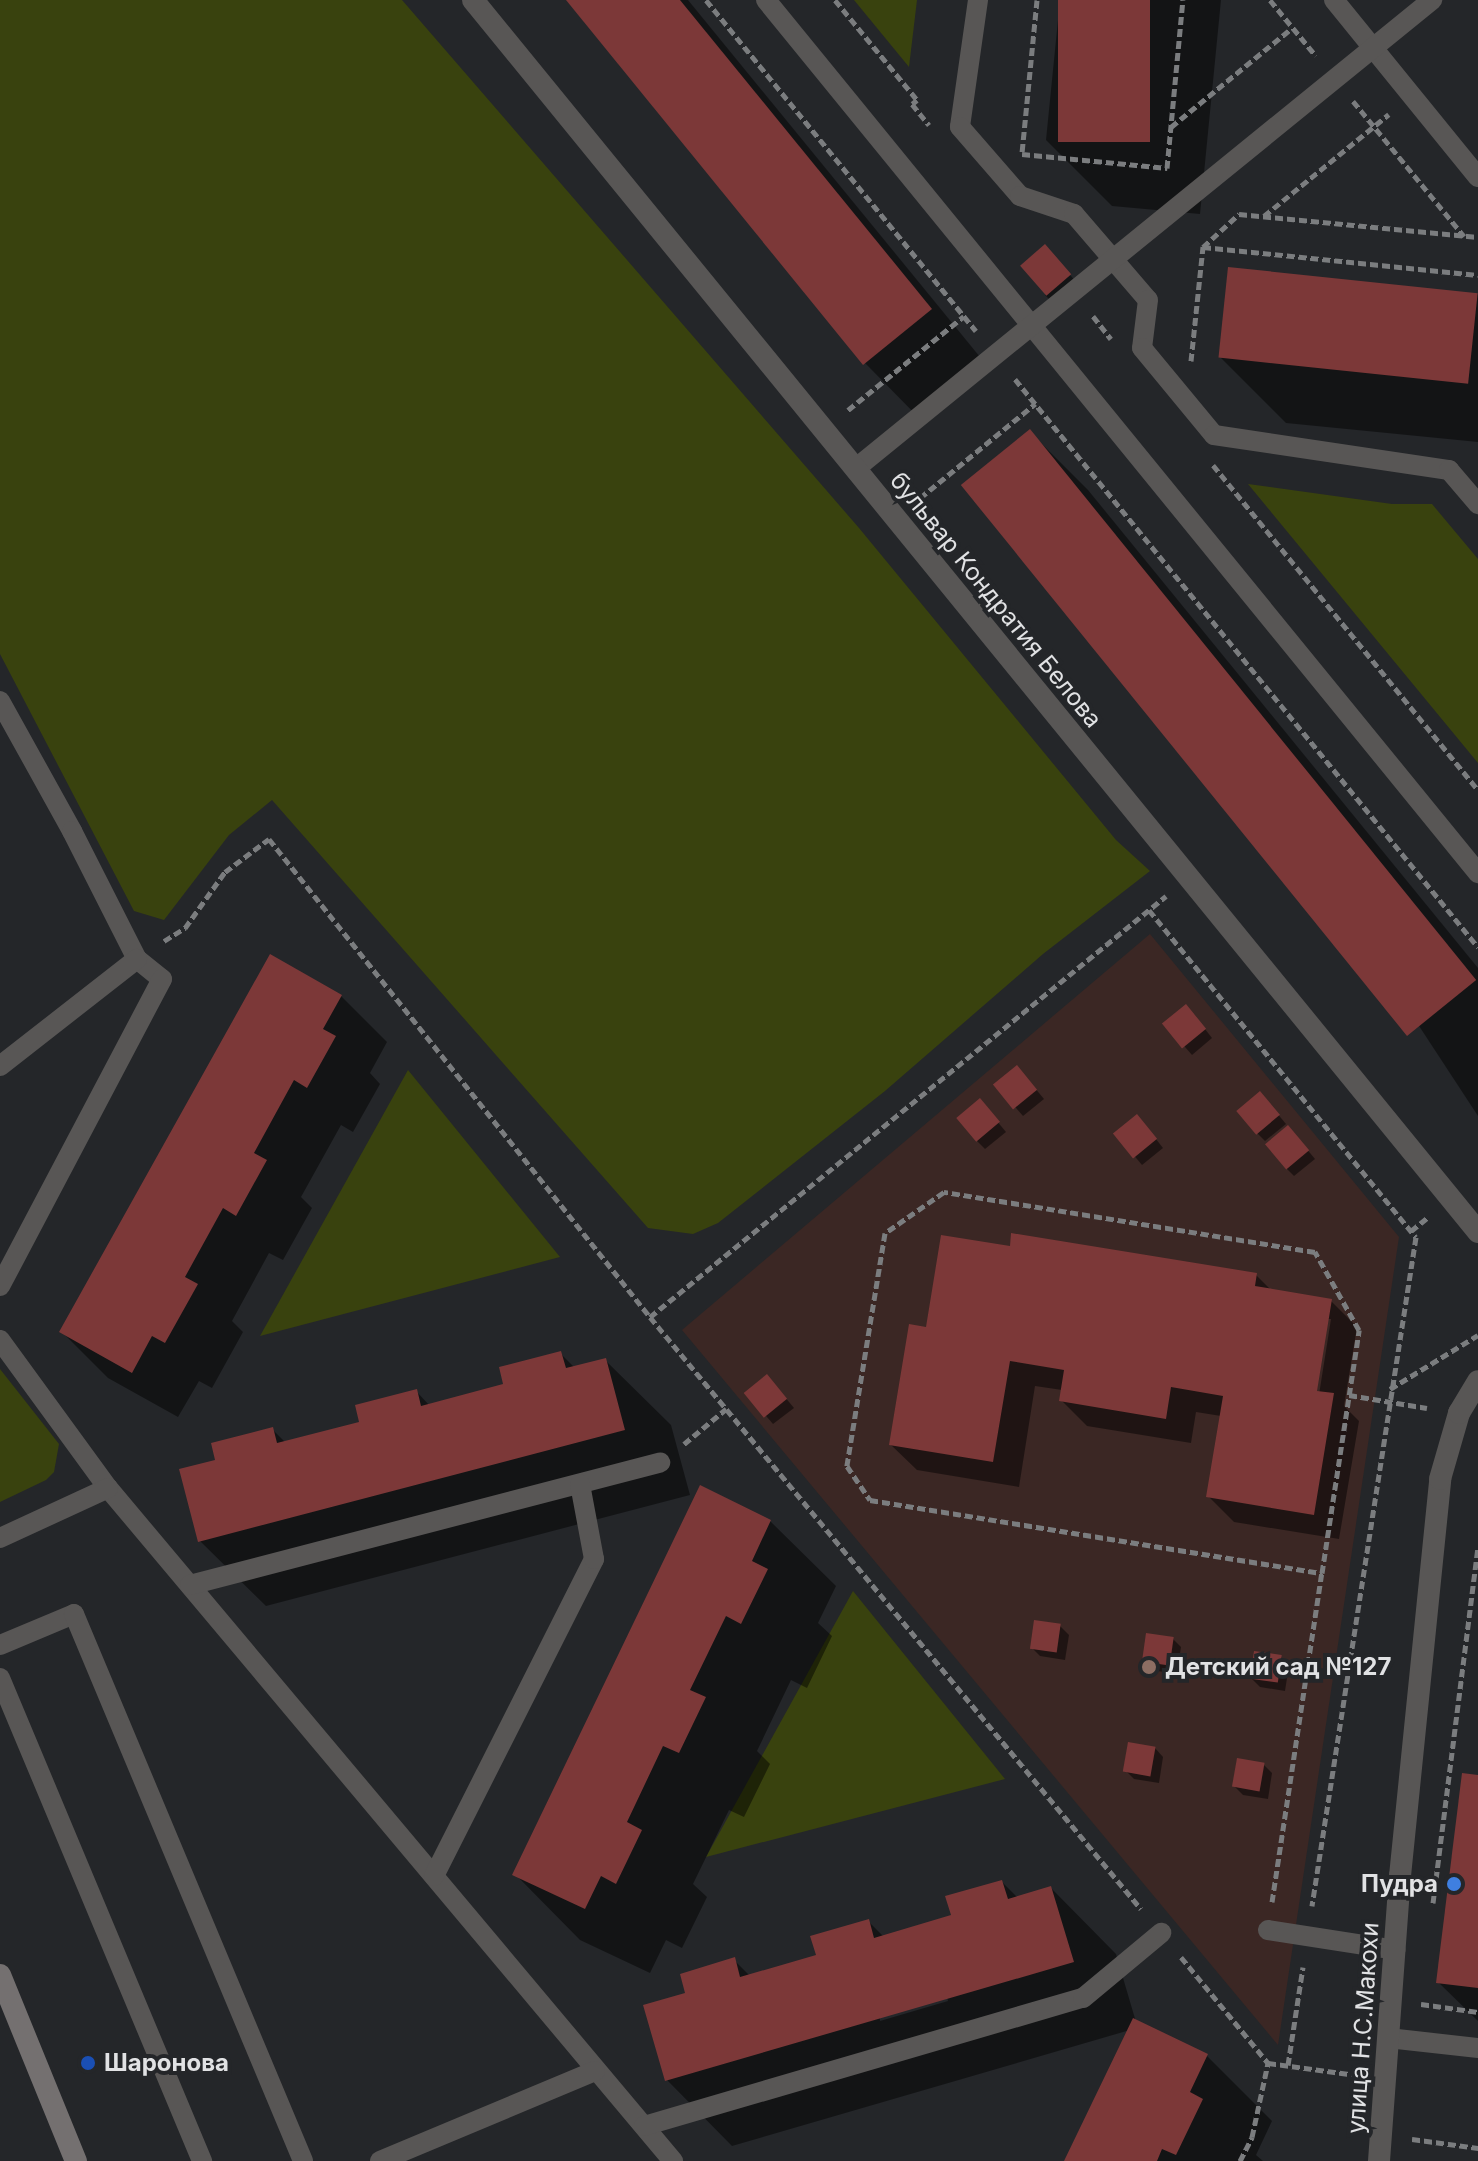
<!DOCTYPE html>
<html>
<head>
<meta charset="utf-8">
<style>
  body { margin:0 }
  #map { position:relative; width:1478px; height:2161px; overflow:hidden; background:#242629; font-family:Inter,sans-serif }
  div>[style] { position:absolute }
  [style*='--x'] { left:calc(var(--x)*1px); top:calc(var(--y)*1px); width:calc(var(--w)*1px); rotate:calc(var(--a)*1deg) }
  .education>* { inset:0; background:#3b2724 }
  .green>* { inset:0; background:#39420e }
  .shadow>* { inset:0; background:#0007 }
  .building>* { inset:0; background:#7c3838; transform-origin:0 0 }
  .path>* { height:5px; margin-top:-2.5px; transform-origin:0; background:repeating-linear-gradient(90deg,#7b7d7f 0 8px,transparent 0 12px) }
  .service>* { height:20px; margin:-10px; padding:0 10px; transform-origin:10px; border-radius:10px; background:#585655 }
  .minor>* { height:22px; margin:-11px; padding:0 11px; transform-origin:11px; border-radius:11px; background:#585655 }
  .secondary>* { height:22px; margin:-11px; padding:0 11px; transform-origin:11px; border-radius:11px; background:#747070 }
  .dots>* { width:22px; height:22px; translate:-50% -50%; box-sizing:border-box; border:4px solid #242629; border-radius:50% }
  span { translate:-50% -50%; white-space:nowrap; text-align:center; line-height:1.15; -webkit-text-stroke:8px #242629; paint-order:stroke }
  .street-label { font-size:24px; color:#e1e2e4 }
  .poi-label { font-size:24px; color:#e1e2e4; font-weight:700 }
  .left { translate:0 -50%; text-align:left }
  .right { translate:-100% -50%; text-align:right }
</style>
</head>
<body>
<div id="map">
  <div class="education">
    <i style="clip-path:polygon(1150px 934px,1399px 1237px,1278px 2045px,682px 1330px)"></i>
  </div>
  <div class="green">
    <i style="clip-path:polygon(0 0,402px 0,859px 528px,1116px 840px,1150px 871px,1043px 954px,885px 1091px,718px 1223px,693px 1234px,648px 1228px,272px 800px,229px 835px,164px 920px,134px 911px,0 654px)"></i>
    <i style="clip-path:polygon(854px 0,917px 0,909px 67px)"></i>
    <i style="clip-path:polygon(1248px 484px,1392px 504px,1432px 504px,1478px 559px,1478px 763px)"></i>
    <i style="clip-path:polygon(408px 1070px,560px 1257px,260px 1336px)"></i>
    <i style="clip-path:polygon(0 1369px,59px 1444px,54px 1472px,46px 1480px,0 1502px)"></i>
    <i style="clip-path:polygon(853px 1591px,1005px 1779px,706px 1857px)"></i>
  </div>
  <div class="shadow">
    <i style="clip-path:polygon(568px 0,688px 0,989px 368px,922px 421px,865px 363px)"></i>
    <i style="clip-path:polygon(1060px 0,1221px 0,1200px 214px,1112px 206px,1046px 140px)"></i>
    <i style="clip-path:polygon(1053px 255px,1077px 283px,1053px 303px,1045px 295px)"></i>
    <i style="clip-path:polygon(1478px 294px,1478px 442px,1286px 423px,1221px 358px)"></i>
    <i style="clip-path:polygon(1030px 432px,1088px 490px,1478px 968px,1478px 1116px)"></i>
    <i style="clip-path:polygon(341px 996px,387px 1042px,370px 1073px,380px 1084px,353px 1132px,341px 1125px,301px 1197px,312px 1208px,283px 1260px,269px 1253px,232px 1321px,243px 1332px,212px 1388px,199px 1381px,178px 1417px,108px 1378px,62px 1332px)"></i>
    <i style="clip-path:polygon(1194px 1015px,1212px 1038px,1192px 1055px,1165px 1024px)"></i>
    <i style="clip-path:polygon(1025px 1076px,1044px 1099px,1023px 1116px,996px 1085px)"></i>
    <i style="clip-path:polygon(1267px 1101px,1286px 1124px,1265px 1141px,1257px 1133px)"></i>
    <i style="clip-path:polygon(987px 1109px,1006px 1132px,985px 1149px,977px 1141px)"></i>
    <i style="clip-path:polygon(1145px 1125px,1163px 1148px,1142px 1165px,1116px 1134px)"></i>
    <i style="clip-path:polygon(1296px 1136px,1315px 1159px,1294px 1176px,1286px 1168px)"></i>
    <i style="clip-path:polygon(evenodd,1011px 1249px,1256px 1275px,1272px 1291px,1331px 1301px,1357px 1327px,1344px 1406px,1359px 1421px,1339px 1539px,1234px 1522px,1208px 1496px,1221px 1416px,1196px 1412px,1191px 1443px,1087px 1426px,1061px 1400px,1062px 1390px,1035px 1386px,1019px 1487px,917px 1470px,891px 1445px,928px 1329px,1011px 1249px,1327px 1319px,1331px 1319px,1318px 1401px,1314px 1400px,1327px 1319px)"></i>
    <i style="clip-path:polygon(560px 1353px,575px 1368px,605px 1360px,671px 1425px,690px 1495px,266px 1606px,200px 1541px,217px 1461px,272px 1429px,286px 1443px,362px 1423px,416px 1391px,430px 1406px,506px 1386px)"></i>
    <i style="clip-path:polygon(775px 1385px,794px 1408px,773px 1424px,746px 1393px)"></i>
    <i style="clip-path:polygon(770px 1521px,836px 1586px,818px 1623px,832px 1636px,807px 1688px,791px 1680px,757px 1751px,770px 1764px,744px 1817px,729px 1810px,693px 1884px,707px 1897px,682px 1948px,666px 1940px,650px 1973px,580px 1940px,515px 1874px)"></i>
    <i style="clip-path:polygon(1060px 1626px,1069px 1635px,1065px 1660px,1040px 1656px,1032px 1648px)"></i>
    <i style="clip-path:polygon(1173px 1639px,1181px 1647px,1177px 1674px,1151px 1670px,1143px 1662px)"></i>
    <i style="clip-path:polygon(1281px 1657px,1289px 1665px,1285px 1691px,1260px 1687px,1252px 1679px)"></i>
    <i style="clip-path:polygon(1155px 1748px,1163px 1757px,1159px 1783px,1134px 1779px,1126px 1771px)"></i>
    <i style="clip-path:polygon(1264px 1765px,1272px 1773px,1268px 1799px,1243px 1795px,1235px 1787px)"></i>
    <i style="clip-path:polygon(1478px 1778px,1478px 2021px,1438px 1982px)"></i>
    <i style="clip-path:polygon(evenodd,1002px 1882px,1018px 1898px,1051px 1888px,1116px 1954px,1136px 2022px,1207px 2056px,1272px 2121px,1256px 2155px,1263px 2161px,1066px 2161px,1130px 2030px,732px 2146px,667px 2080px,688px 1994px,734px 1960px,750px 1976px,818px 1956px,868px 1921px,884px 1937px,954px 1917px,1002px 1882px,947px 1997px,948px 2001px,880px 2021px,880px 2017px,947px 1997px)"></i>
  </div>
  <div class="building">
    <i style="clip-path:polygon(566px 0,680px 0,932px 309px,863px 365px)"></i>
    <i style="left:1058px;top:0;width:92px;height:142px"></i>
    <i style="left:1045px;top:244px;width:40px;height:33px;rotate:49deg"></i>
    <i style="left:1228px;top:267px;width:251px;height:91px;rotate:6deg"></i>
    <i style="left:1030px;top:429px;width:709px;height:89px;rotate:51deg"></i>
    <i style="clip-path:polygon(270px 954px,342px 995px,323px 1029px,336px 1036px,307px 1088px,294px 1080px,254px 1153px,267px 1160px,236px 1216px,223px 1208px,185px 1277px,198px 1284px,165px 1343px,152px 1336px,132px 1373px,59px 1332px)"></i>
    <i style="left:1186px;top:1004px;width:32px;height:31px;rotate:51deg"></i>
    <i style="left:1017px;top:1065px;width:32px;height:31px;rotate:51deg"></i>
    <i style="left:1260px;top:1091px;width:31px;height:31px;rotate:50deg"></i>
    <i style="left:980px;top:1098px;width:31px;height:31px;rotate:50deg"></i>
    <i style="left:1137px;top:1114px;width:32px;height:31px;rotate:51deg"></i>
    <i style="left:1288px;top:1125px;width:33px;height:30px;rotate:50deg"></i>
    <i style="clip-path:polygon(1011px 1233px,1257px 1273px,1255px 1286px,1332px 1299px,1317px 1391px,1334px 1393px,1314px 1515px,1206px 1497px,1223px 1396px,1171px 1387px,1166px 1419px,1059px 1401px,1064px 1370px,1010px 1361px,993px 1462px,889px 1445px,909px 1324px,926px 1327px,941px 1235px,1010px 1246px)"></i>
    <i style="clip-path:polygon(561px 1351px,566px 1368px,606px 1358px,625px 1430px,198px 1542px,179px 1469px,215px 1460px,211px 1443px,273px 1427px,277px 1443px,359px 1422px,355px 1405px,417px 1389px,421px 1406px,503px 1384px,499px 1367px)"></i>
    <i style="left:767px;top:1374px;width:32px;height:30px;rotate:51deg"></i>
    <i style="clip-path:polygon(700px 1485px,771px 1520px,752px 1561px,768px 1569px,741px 1624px,726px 1616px,690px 1690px,706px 1697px,679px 1753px,663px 1746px,627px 1822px,642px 1830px,616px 1884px,601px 1876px,585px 1909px,512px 1875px)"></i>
    <i style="left:1034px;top:1620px;width:27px;height:29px;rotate:8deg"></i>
    <i style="left:1146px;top:1633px;width:28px;height:29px;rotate:8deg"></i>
    <i style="left:1254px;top:1651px;width:28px;height:28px;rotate:8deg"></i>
    <i style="left:1128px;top:1742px;width:28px;height:30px;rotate:10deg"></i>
    <i style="left:1237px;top:1758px;width:28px;height:29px;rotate:10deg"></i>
    <i style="clip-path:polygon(1462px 1773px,1478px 1775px,1478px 1988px,1436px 1983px)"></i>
    <i style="clip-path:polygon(1002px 1880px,1008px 1899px,1051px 1886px,1074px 1962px,665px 2081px,643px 2005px,685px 1993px,680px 1974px,735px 1957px,740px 1977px,816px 1955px,810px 1936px,869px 1919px,874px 1938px,951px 1915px,945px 1896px)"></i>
    <i style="clip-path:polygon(1133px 2018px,1208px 2054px,1190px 2092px,1203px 2099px,1176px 2155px,1162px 2149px,1157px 2161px,1064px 2161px)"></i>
  </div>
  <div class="path">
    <i style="--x:706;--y:0;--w:427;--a:50.8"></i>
    <i style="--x:835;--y:0;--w:129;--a:50.6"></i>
    <i style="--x:917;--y:100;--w:6;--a:141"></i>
    <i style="--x:912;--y:104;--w:27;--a:51"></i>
    <i style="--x:1037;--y:0;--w:155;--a:95.6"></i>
    <i style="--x:1022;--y:154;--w:146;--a:5.5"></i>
    <i style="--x:1167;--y:168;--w:169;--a:-84.6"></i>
    <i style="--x:1270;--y:0;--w:72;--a:50.6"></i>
    <i style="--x:1353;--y:101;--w:175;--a:50.6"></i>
    <i style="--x:1171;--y:127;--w:156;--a:-39.3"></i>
    <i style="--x:1264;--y:216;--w:161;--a:-39.2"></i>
    <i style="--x:1203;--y:247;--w:49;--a:-42.5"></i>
    <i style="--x:1239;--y:214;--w:240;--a:5.5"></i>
    <i style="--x:1093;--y:316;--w:29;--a:52"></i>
    <i style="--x:1191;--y:361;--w:115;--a:-84"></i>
    <i style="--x:1203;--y:247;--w:276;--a:5.8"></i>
    <i style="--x:1015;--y:379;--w:733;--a:50.82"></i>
    <i style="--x:848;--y:410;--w:149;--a:-39"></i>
    <i style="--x:1213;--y:465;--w:419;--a:50.8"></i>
    <i style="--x:920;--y:498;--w:149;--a:-39.3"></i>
    <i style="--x:1149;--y:910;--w:422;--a:50.8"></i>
    <i style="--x:1416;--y:1237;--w:677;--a:98.84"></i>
    <i style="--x:164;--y:941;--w:25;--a:-32"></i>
    <i style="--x:185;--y:928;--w:69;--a:-54.5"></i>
    <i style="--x:225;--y:872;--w:55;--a:-36.9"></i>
    <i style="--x:269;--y:839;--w:611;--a:51.44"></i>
    <i style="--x:650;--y:1317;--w:769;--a:50.33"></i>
    <i style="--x:1411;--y:1231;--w:21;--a:-39"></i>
    <i style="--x:650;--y:1317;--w:666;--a:-39.21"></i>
    <i style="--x:1390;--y:1389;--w:103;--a:-31.5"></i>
    <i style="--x:1349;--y:1395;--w:79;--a:9.5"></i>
    <i style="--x:684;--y:1444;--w:55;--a:-39.8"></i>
    <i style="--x:1272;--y:1902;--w:333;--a:-81.4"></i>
    <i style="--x:1322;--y:1573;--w:246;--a:-81.3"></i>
    <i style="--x:1359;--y:1330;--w:90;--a:-119.4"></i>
    <i style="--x:1315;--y:1252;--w:376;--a:-170.8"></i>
    <i style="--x:944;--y:1192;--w:72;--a:145.2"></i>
    <i style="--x:885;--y:1233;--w:236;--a:99.3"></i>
    <i style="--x:847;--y:1466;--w:41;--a:55.9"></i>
    <i style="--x:870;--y:1500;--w:458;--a:9.2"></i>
    <i style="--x:1433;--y:1903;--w:359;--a:-82.8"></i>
    <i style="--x:1181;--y:1957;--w:137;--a:50.6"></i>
    <i style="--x:1268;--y:2063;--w:89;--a:7.8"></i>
    <i style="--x:1421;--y:2004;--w:58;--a:8"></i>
    <i style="--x:1288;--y:2065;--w:99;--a:-81.3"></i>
    <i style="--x:1412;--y:2139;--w:67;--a:7.8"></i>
    <i style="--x:1240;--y:2161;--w:27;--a:-63"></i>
    <i style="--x:1252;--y:2137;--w:76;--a:-77.8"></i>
  </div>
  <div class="service">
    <i style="--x:766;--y:0;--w:1127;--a:50.8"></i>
    <i style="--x:978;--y:0;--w:128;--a:98.1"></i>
    <i style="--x:960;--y:127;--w:91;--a:49"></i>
    <i style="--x:1020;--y:196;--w:57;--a:18.4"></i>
    <i style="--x:1074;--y:214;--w:113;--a:49.3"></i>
    <i style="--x:1148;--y:300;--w:48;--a:97.1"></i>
    <i style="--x:1142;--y:348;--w:113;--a:50.4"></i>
    <i style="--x:1214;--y:435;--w:238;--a:8.5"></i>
    <i style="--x:1449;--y:470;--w:45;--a:49.5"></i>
    <i style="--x:1334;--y:0;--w:228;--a:50.9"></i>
    <i style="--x:855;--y:469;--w:744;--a:-39.11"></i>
    <i style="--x:0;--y:701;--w:149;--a:61"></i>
    <i style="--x:72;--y:831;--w:144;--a:63.1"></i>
    <i style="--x:137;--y:959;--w:32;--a:39"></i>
    <i style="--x:162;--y:979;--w:347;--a:117.8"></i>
    <i style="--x:0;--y:1066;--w:174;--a:-38"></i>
    <i style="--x:0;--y:1340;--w:183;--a:53.9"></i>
    <i style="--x:108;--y:1488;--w:879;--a:49.99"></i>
    <i style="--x:0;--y:1538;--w:119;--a:-24.8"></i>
    <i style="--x:190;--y:1585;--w:486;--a:-14.6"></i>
    <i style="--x:0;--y:1645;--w:80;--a:-22.7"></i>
    <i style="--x:74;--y:1614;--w:593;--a:67.28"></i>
    <i style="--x:0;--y:1678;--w:524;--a:67.3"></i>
    <i style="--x:434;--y:1876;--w:355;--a:-63.2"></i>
    <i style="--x:594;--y:1559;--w:76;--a:-100.6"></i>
    <i style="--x:1268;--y:1930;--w:129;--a:8.9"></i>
    <i style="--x:1388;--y:2038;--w:91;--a:6.3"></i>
    <i style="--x:644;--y:2126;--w:457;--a:-16.3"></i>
    <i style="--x:1083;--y:1998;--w:102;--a:-39.8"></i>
    <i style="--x:380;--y:2161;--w:233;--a:-22.7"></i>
  </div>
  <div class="minor">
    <i style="--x:473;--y:0;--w:1590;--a:50.79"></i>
    <i style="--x:1379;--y:2161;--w:286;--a:-85.8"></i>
    <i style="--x:1400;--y:1876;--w:399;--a:-84.2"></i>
    <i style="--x:1440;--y:1479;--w:69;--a:-73.9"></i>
    <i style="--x:1459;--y:1413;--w:37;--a:-59"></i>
  </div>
  <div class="secondary">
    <i style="--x:0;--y:1975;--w:201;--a:67.8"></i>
  </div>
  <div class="dots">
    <i style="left:1149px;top:1667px;background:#8d6e63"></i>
    <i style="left:1454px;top:1884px;background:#3f7fe0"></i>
    <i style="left:88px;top:2063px;background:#1a4fb4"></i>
  </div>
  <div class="street-label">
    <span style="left:996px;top:600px;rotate:51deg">бульвар Кондратия Белова</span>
    <span style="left:1363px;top:2028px;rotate:-86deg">улица Н.С.Макохи</span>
  </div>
  <div class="poi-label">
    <span class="left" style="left:1165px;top:1667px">Детский сад №127</span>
    <span class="right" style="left:1438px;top:1884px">Пудра</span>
    <span class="left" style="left:104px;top:2063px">Шаронова</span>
  </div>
</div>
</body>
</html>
